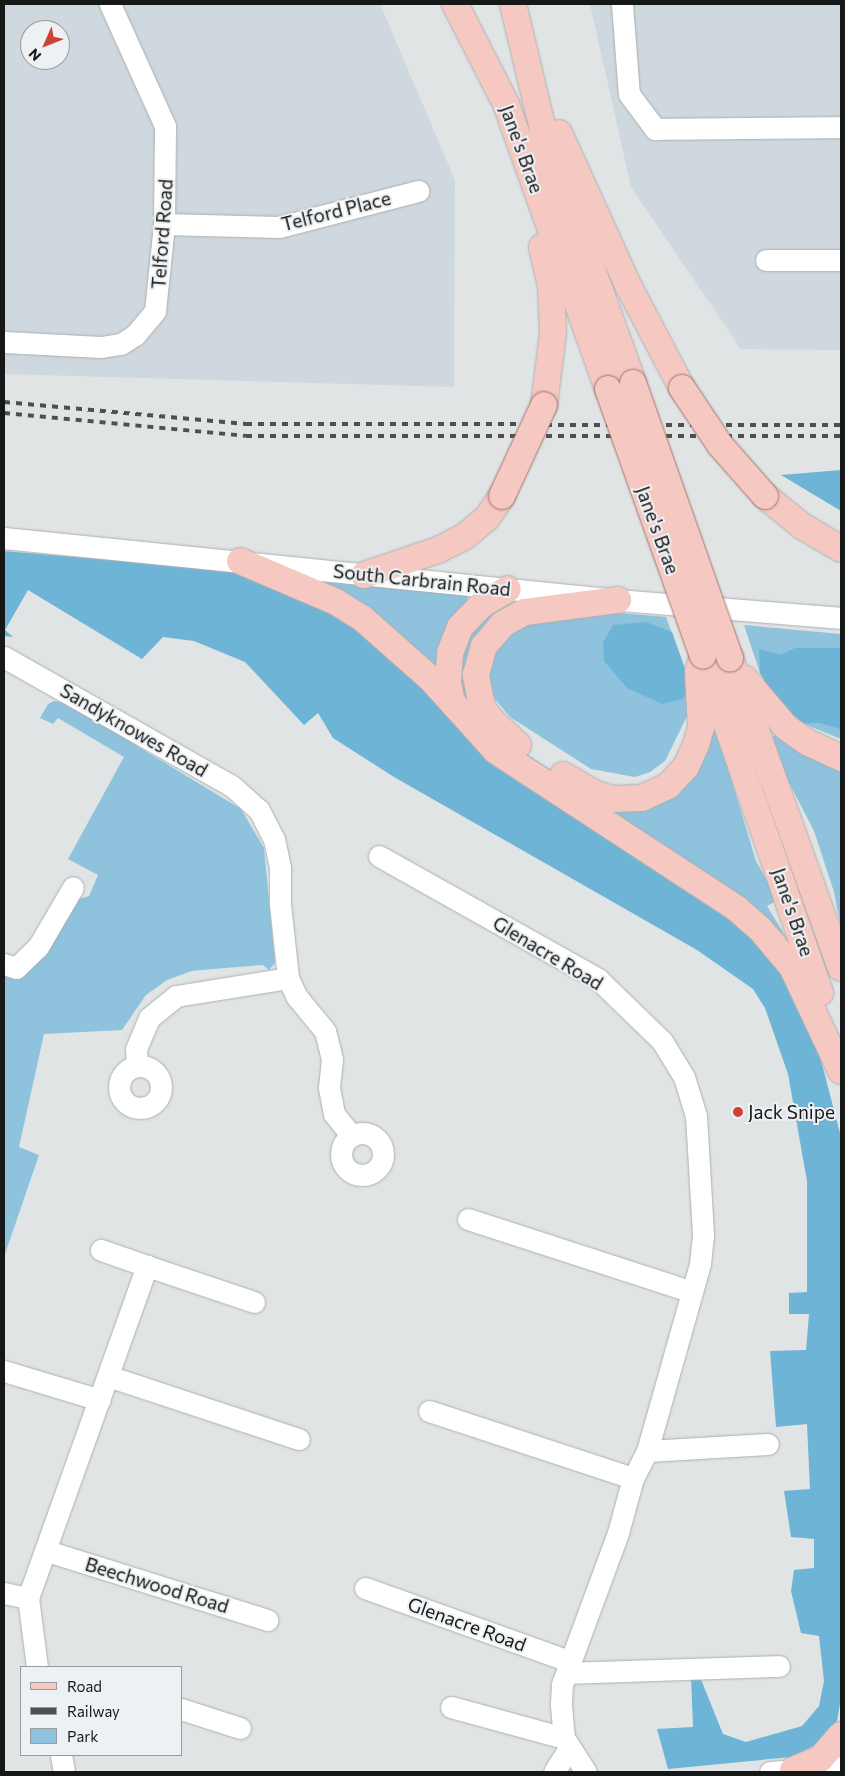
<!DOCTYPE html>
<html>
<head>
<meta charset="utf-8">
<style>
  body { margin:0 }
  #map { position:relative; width:845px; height:1776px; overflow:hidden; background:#e0e4e5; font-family:Commissioner,sans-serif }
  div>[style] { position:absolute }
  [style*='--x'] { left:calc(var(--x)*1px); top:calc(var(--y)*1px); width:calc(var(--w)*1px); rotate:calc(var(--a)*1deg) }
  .built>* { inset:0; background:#ced8de }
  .green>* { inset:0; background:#8fc2dd }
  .forest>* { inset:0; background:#6db4d7 }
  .roads { filter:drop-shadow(0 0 1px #adb0b2) drop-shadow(0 0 1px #adb0b2) }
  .minor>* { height:21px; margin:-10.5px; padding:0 10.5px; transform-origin:10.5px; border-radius:10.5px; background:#fff }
  .minor>.ring { margin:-10.5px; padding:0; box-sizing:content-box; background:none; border:21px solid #fff; border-radius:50% }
  .major>* { height:26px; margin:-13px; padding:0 13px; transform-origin:13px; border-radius:13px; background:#f5c8c1 }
  .rail>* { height:4px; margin-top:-2px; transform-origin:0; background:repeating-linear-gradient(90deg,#4e5050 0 6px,transparent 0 12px) }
  .bridges { filter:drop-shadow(0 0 1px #a3736b) drop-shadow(0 0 1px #a3736b) }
  .major-bridge>* { height:26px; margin:-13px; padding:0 13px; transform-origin:13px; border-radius:13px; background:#f5c8c1 }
  .dots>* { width:14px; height:14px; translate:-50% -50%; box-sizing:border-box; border:2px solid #eef1f3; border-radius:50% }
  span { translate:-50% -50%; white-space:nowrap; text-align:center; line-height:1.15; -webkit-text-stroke:4px #eef1f3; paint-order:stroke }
  .street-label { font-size:19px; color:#161717 }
  .poi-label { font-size:19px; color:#161717 }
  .left { translate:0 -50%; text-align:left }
  .frame { position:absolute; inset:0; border:5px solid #161717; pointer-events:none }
  .legend { position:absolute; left:20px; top:1666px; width:162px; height:90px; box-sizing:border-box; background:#eef1f3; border:1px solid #989a9b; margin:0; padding:6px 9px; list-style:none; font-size:15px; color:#161717 }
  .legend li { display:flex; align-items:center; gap:10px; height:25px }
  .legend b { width:25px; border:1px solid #989a9b }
  .north { position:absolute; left:20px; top:20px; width:50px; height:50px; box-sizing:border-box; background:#eef1f3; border:1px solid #989a9b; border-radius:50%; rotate:226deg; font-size:14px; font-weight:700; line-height:20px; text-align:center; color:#161717 }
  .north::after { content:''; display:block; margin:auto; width:18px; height:22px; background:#ce4133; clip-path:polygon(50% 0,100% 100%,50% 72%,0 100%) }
</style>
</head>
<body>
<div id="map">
  <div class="built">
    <i style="clip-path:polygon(evenodd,4px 4px,380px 4px,455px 180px,454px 387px,4px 374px,4px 4px,30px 30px,60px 30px,60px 60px,30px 60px,30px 30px)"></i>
    <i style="clip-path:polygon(590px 4px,841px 4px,841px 350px,741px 349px,631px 187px)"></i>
  </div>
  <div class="green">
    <i style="clip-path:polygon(332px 580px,466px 592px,468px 601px,437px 672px,322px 583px)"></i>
    <i style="clip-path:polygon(512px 600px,491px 616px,473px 641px,507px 742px,581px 789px,640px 798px,715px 725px,756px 861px,778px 900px,767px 906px,786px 937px,751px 905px,506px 746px,471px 713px,453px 670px,466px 625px)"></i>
    <i style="clip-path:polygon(572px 609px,666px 617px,691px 686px,692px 706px,665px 761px,650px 772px,635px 777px,591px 769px,510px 717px,495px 699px,488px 681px,494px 645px,511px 625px)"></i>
    <i style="clip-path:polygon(744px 625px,841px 634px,841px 739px,802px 723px,760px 673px)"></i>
    <i style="clip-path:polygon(54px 701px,66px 703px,241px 809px,264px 848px,275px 963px,269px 970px,263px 965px,213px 969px,192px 971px,167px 980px,146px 995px,122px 1030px,44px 1034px,19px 1147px,39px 1155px,4px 1257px,4px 975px,72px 901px,89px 896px,98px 875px,68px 859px,124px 757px,58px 718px,53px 724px,40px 718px,48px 704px)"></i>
    <i style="clip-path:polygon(786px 731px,841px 764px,841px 928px,834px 892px,814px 831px,781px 767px,771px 737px)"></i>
  </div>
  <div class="forest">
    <i style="clip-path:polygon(841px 470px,841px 511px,781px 475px)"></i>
    <i style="clip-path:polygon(4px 551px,253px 572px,350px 620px,707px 895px,790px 975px,816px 1041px,841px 1137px,841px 1698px,837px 1721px,822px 1742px,791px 1757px,668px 1769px,657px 1729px,693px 1727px,691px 1677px,700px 1677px,723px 1734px,746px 1742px,802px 1726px,819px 1706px,824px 1681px,819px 1636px,801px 1633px,791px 1591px,794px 1570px,814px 1568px,814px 1539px,791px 1537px,784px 1491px,810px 1489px,807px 1424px,776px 1427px,770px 1351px,806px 1350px,809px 1314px,789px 1314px,789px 1293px,807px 1292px,807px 1181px,788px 1074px,765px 1008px,753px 989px,697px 950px,394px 777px,333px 738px,318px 713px,304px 725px,245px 662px,194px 641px,163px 637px,142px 659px,28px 590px,5px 630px,13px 637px,4px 636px)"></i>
    <i style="clip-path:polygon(646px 622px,672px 632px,691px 686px,683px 699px,662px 704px,627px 688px,604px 661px,603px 643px,613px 625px)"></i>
    <i style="clip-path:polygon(795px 648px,841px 648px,841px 729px,819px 723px,802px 723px,780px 707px,760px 673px,759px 649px,781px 655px)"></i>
  </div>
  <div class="roads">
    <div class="minor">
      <i style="--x:622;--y:4;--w:90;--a:85.6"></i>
      <i style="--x:629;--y:94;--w:44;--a:53.4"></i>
      <i style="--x:655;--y:129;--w:186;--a:-0.6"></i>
      <i style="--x:164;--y:224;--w:115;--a:1.5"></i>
      <i style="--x:279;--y:227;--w:144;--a:-14.5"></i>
      <i style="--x:766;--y:260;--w:75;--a:0"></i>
      <i style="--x:4;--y:342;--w:97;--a:3"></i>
      <i style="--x:101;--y:347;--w:20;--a:-9"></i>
      <i style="--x:121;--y:344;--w:17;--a:-33"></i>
      <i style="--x:135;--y:335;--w:31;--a:-50"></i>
      <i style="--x:155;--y:311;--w:87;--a:-84.1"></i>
      <i style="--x:164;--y:224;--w:98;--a:-89.4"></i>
      <i style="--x:165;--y:126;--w:134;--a:-114.3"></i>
      <i style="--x:4;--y:538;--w:617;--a:5.77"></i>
      <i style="--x:618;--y:600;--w:224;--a:4.6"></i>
      <i style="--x:4;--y:657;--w:262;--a:29.5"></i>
      <i style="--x:232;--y:786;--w:36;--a:42"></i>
      <i style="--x:259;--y:810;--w:33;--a:63"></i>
      <i style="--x:274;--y:839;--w:30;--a:78"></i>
      <i style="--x:280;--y:868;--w:36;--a:90"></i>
      <i style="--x:280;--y:904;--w:74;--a:83.8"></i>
      <i style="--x:288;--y:978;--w:21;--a:65"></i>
      <i style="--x:297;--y:997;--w:44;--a:50.5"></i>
      <i style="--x:325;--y:1031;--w:29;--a:76"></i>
      <i style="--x:332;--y:1059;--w:29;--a:96"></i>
      <i style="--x:329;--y:1088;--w:26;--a:79"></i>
      <i style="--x:334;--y:1114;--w:28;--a:51"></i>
      <i style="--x:379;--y:856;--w:251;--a:29.3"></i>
      <i style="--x:598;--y:979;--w:89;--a:44.1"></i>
      <i style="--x:662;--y:1041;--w:42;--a:58.6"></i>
      <i style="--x:684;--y:1077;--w:41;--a:72.9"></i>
      <i style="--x:696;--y:1116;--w:119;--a:86.6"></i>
      <i style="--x:703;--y:1235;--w:29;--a:96"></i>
      <i style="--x:700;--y:1264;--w:194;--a:105.8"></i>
      <i style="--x:647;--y:1451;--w:30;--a:117"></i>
      <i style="--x:633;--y:1478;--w:57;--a:105.3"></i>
      <i style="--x:618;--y:1533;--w:161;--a:110.3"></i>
      <i style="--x:562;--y:1684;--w:21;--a:93"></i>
      <i style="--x:561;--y:1705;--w:33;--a:85"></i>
      <i style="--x:564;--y:1738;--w:40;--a:57.1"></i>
      <i style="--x:4;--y:964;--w:13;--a:18"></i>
      <i style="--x:16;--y:968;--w:30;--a:-44"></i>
      <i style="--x:38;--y:947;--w:69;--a:-59.7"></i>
      <i style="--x:137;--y:1066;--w:17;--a:-93"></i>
      <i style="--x:136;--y:1049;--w:34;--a:-67"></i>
      <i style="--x:149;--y:1018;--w:35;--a:-39"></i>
      <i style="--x:176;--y:996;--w:113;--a:-9.1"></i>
      <i class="ring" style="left:119px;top:1066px;width:21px;height:21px"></i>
      <i class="ring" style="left:341px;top:1133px;width:21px;height:21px"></i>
      <i style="--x:468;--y:1219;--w:233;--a:18"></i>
      <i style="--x:147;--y:1266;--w:113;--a:18.6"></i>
      <i style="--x:4;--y:1371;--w:100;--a:16.8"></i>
      <i style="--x:108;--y:1376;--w:201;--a:18.3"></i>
      <i style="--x:429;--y:1411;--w:215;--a:18.2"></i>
      <i style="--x:647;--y:1451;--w:121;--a:-3.3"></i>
      <i style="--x:47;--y:1551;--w:231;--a:17.4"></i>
      <i style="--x:365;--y:1588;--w:217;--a:19.7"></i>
      <i style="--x:4;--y:1593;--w:25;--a:12"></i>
      <i style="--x:37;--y:1667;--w:70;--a:-97.4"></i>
      <i style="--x:28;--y:1598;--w:353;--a:-70.3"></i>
      <i style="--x:147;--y:1266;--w:49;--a:-160.8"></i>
      <i style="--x:567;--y:1673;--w:212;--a:-1.9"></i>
      <i style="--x:451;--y:1707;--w:117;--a:15.3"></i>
      <i style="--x:181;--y:1709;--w:62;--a:17.9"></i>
      <i style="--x:61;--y:1755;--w:17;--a:80"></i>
      <i style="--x:554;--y:1772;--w:28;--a:-58"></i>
      <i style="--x:770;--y:1772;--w:71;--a:-4"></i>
    </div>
    <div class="major">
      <i style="--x:455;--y:4;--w:112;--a:63"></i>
      <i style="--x:506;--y:104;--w:303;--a:70.3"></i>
      <i style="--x:513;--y:4;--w:138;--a:76.6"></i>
      <i style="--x:545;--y:138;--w:260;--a:70.2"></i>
      <i style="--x:559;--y:133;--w:169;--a:65.6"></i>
      <i style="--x:629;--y:287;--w:114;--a:62.3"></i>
      <i style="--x:542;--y:247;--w:39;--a:77"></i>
      <i style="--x:551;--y:285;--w:48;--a:87.6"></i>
      <i style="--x:553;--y:333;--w:73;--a:97.1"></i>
      <i style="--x:765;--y:496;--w:48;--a:39"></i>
      <i style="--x:802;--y:526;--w:45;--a:30.5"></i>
      <i style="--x:240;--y:561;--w:104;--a:23.1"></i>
      <i style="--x:336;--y:602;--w:31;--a:32"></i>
      <i style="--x:362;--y:618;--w:92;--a:41.5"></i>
      <i style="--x:431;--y:679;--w:97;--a:47.9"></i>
      <i style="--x:496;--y:751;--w:288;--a:33.2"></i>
      <i style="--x:737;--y:909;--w:30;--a:41"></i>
      <i style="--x:760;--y:929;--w:50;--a:49.9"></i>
      <i style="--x:792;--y:967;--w:115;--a:64.8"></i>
      <i style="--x:364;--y:575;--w:78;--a:-18.7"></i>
      <i style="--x:438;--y:550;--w:29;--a:-27"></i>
      <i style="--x:464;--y:537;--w:30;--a:-40"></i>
      <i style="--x:487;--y:518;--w:27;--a:-56"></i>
      <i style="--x:730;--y:658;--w:329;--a:70.3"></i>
      <i style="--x:707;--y:668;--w:344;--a:70.8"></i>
      <i style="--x:745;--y:679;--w:63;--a:49.5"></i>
      <i style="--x:786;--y:727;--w:26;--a:36"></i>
      <i style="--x:807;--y:742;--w:38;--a:25"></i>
      <i style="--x:452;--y:702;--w:19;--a:-102"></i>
      <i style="--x:448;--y:683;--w:30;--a:-86"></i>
      <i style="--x:450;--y:653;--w:28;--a:-69"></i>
      <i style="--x:460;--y:627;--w:30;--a:-46"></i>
      <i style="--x:481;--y:605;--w:31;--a:-31"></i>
      <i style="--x:518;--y:745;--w:35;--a:-137"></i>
      <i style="--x:492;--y:721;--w:17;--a:-126"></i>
      <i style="--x:482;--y:707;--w:33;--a:-101"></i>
      <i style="--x:476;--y:675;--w:30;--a:-75"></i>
      <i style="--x:484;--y:646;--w:29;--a:-49"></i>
      <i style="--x:503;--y:624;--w:25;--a:-29"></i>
      <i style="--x:525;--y:612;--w:94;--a:-7.4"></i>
      <i style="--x:563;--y:775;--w:38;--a:30"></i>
      <i style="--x:596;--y:794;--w:17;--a:17"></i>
      <i style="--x:612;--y:799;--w:30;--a:-2"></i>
      <i style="--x:642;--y:798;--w:29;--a:-25"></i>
      <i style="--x:668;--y:786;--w:26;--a:-47"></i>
      <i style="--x:686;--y:767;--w:24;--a:-66"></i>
      <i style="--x:696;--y:745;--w:18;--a:-74"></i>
      <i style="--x:701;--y:728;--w:56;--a:-93.1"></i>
      <i style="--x:698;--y:672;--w:17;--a:-73"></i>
      <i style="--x:793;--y:1770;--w:29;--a:-22"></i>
      <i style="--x:820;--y:1759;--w:32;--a:-49"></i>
    </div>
  </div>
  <div class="rail">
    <i style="--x:4;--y:402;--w:243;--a:5.2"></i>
    <i style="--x:246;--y:424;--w:595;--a:0.1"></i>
    <i style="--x:4;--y:413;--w:243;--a:5.4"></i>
    <i style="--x:246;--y:436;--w:595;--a:0"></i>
  </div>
  <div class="bridges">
    <div class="major-bridge">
      <i style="--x:633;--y:383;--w:292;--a:70.6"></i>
      <i style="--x:682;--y:388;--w:69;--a:56.3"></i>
      <i style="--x:720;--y:445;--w:68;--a:48.6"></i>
      <i style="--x:608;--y:389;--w:283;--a:70.4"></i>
      <i style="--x:502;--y:496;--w:100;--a:-65.2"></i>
    </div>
  </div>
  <div class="dots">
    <i style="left:738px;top:1112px;background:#ce4133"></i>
  </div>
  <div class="street-label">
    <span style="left:522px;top:149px;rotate:70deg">Jane's Brae</span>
    <span style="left:336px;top:211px;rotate:-14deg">Telford Place</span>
    <span style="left:162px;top:234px;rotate:-86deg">Telford Road</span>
    <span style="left:658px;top:530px;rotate:70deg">Jane's Brae</span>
    <span style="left:422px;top:580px;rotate:6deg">South Carbrain Road</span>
    <span style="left:134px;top:730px;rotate:30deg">Sandyknowes Road</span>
    <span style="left:793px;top:912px;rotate:71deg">Jane's Brae</span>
    <span style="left:548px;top:953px;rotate:31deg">Glenacre Road</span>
    <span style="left:157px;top:1585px;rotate:17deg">Beechwood Road</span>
    <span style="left:467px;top:1624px;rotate:20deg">Glenacre Road</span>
  </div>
  <div class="poi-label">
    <span class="left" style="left:748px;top:1112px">Jack Snipe</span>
  </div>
  <div class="frame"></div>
  <ul class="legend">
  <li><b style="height:6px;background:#f5c8c1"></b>Road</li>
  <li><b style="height:6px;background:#4e5050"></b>Railway</li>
  <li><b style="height:14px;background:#8fc2dd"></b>Park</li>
  </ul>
  <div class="north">N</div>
</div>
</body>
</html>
